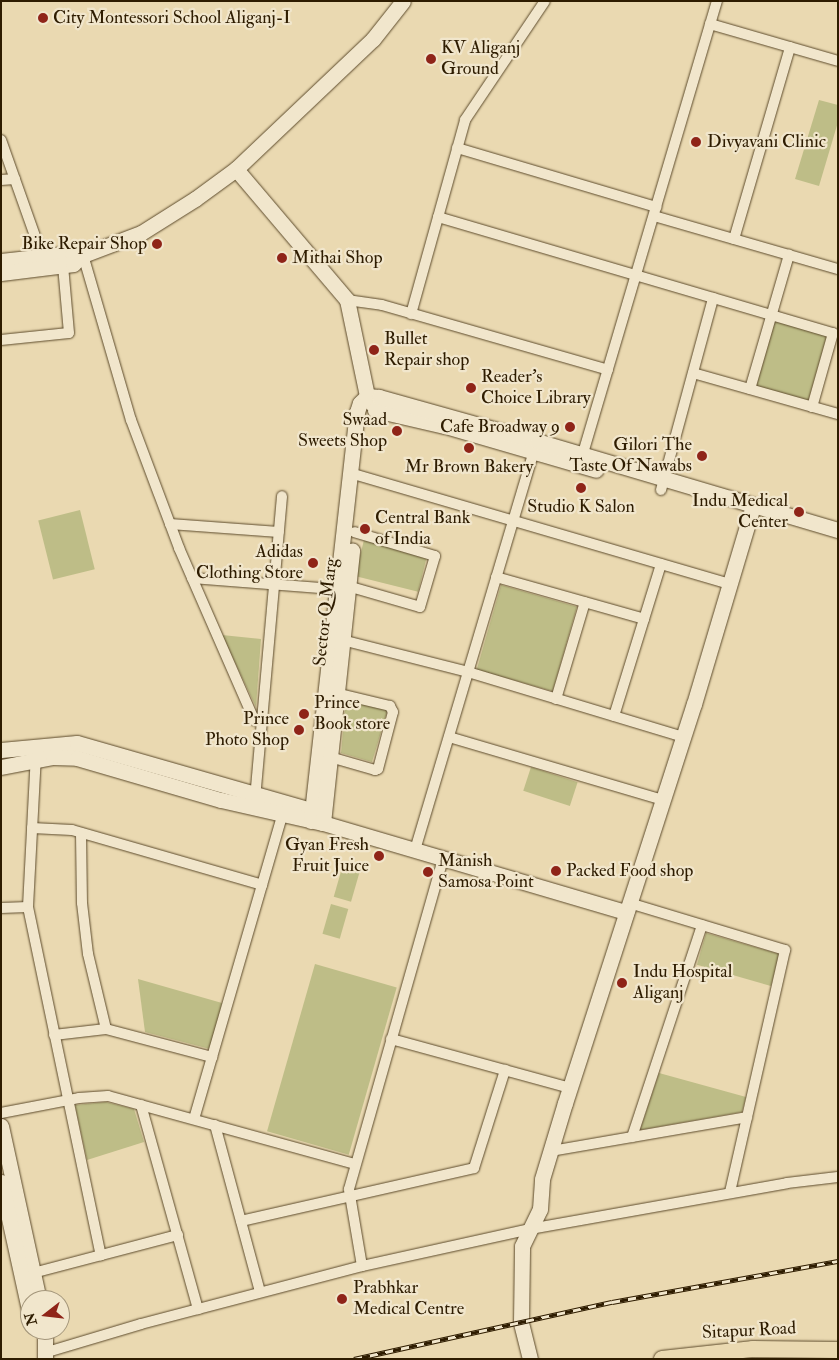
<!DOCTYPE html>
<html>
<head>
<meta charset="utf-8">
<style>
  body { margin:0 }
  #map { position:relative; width:839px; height:1360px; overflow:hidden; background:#ead9b1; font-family:"IM FELL Double Pica",serif }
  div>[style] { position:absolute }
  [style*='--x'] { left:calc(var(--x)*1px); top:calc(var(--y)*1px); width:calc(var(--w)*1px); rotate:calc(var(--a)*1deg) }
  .green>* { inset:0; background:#bebd87; transform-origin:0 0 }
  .roads { filter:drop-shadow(0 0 1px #5d4b2c) drop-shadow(0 0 1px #5d4b2c) }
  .street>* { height:10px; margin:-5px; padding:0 5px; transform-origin:5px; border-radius:5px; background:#f1e6cc }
  .secondary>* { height:15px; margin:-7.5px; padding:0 7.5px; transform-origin:7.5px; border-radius:7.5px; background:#f1e6cc }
  .primary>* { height:16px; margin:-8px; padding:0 8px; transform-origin:8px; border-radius:8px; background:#ead9b1 }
  .rail>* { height:4.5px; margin-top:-2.25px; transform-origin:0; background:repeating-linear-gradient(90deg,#f1e6cc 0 8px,#2e1c00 0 16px); box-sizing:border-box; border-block:1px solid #2e1c00 }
  .dots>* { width:14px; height:14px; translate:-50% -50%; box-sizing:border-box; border:2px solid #f1e6cc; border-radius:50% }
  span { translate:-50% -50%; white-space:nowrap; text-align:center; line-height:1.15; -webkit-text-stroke:4.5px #f1e6cc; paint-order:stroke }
  .poi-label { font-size:18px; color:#2e1c00 }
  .left { translate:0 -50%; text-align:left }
  .right { translate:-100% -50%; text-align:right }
  .street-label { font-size:18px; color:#2e1c00 }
  .frame { position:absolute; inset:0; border:2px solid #2e1c00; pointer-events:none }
  .north { position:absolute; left:20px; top:1290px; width:50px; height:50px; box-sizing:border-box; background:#f1e6cc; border:1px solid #a3957a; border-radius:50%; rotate:254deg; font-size:14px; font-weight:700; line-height:20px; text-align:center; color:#2e1c00 }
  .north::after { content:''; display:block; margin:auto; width:18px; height:22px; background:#8f2418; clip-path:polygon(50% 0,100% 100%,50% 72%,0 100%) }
</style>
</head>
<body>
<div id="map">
  <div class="green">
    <i style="clip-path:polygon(819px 100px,838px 105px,838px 122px,819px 186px,795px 179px)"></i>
    <i style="left:775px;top:321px;width:54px;height:69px;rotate:16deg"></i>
    <i style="left:80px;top:510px;width:61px;height:43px;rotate:76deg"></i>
    <i style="left:364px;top:540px;width:65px;height:37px;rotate:14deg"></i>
    <i style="left:501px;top:585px;width:79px;height:88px;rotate:16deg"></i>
    <i style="clip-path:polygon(222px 635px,261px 639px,256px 707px)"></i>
    <i style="clip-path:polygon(346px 698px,388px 709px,372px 762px,341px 753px)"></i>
    <i style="left:531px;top:767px;width:49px;height:25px;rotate:18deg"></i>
    <i style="left:342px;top:868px;width:18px;height:30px;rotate:16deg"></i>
    <i style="left:331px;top:904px;width:18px;height:31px;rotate:16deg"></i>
    <i style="left:706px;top:933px;width:77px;height:33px;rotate:16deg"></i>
    <i style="left:315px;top:964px;width:85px;height:174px;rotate:16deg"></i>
    <i style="clip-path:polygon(138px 979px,222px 1003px,210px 1049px,145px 1032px)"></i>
    <i style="clip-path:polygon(659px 1073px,746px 1097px,742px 1112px,640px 1130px)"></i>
    <i style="clip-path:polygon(106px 1102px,134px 1109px,144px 1142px,87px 1160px,75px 1105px)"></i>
  </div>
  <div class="roads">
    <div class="street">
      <i style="--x:710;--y:24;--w:133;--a:16.1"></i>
      <i style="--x:1;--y:140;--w:123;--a:70.5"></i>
      <i style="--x:457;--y:148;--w:208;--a:16.5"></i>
      <i style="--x:1;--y:180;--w:14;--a:-4"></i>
      <i style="--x:654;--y:216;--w:191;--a:16.1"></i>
      <i style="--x:438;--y:217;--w:412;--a:16.4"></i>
      <i style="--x:833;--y:333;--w:77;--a:105.8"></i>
      <i style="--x:734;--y:239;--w:200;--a:-73.7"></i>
      <i style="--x:83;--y:255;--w:172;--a:73.8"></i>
      <i style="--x:131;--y:420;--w:137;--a:69.4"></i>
      <i style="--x:179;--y:548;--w:188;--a:66.4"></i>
      <i style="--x:254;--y:720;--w:8;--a:14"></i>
      <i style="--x:347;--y:300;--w:35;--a:8"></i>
      <i style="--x:382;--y:305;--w:235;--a:16"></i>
      <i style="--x:411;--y:314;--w:201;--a:-74.4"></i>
      <i style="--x:465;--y:120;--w:143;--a:-56.1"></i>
      <i style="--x:1;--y:340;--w:68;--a:-5.9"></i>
      <i style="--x:69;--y:333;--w:67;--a:-95.1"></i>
      <i style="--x:693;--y:373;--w:151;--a:15.8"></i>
      <i style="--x:750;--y:389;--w:140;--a:-73.8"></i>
      <i style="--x:581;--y:460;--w:479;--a:-73.5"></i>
      <i style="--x:350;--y:473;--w:396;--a:16.3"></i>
      <i style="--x:661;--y:490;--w:199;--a:-74.8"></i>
      <i style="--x:170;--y:524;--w:109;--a:4.2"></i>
      <i style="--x:496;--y:577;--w:154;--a:15.8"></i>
      <i style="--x:192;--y:578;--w:151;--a:4.5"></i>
      <i style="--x:344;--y:585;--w:79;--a:16.1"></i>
      <i style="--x:420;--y:607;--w:53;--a:-73.6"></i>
      <i style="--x:435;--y:556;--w:84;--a:-163.5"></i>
      <i style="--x:338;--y:639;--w:134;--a:14.2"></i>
      <i style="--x:468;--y:672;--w:225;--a:16.8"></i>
      <i style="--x:556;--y:699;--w:101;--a:-73.4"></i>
      <i style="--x:614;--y:716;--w:159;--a:-72.8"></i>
      <i style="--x:449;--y:737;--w:223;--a:16.4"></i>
      <i style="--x:36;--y:754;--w:153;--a:93"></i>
      <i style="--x:28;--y:907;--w:356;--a:78.2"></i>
      <i style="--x:330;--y:757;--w:47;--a:16.1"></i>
      <i style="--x:375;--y:770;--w:3;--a:-18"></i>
      <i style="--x:378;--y:769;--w:59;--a:-75.3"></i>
      <i style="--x:393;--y:712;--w:7;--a:-117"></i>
      <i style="--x:390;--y:706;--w:61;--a:-166.7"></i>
      <i style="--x:255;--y:799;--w:304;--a:-84.9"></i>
      <i style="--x:32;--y:828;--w:40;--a:2.9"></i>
      <i style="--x:72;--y:830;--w:198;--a:16.1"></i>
      <i style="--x:81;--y:833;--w:70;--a:89.2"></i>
      <i style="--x:82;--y:903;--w:51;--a:83.3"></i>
      <i style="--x:88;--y:954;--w:77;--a:76.5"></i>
      <i style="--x:415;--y:850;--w:420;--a:-73.4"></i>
      <i style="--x:629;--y:903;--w:163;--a:16.8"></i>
      <i style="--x:785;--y:950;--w:249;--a:102.8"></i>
      <i style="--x:1;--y:908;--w:27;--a:-2"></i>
      <i style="--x:54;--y:1035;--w:52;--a:-6.6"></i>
      <i style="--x:106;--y:1029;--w:110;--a:14.8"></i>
      <i style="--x:391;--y:1039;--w:186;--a:15.3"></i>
      <i style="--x:141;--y:1105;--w:212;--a:74.4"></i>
      <i style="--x:1;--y:1113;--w:79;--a:-10.9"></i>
      <i style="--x:79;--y:1098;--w:29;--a:-4"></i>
      <i style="--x:108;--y:1096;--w:256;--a:15.4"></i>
      <i style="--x:194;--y:1119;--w:322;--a:-73.8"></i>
      <i style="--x:215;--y:1125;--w:173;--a:74.9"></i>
      <i style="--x:632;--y:1137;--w:223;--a:-71.7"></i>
      <i style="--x:551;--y:1151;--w:199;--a:-9.8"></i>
      <i style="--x:241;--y:1221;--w:239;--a:-12.8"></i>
      <i style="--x:474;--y:1168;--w:103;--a:-72.4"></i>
      <i style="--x:362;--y:1266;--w:78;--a:-99.6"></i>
      <i style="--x:349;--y:1189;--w:343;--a:-74.1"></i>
      <i style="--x:33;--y:1273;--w:150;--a:-14.7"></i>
      <i style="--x:44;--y:1353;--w:101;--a:-16.6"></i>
      <i style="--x:141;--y:1324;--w:228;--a:-14.7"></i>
      <i style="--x:362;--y:1266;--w:172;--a:-12.4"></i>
      <i style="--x:530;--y:1229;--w:261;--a:-10.1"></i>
      <i style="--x:787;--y:1183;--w:51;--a:-6.7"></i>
    </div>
    <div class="secondary">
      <i style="--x:236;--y:169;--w:172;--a:49.7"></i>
      <i style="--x:347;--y:300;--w:98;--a:78.2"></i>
      <i style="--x:367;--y:396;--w:9;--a:58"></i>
      <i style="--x:1;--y:261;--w:71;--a:-6.4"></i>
      <i style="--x:72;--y:253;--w:11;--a:10"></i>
      <i style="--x:1;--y:273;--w:73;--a:-7.1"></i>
      <i style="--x:73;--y:264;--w:13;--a:-42"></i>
      <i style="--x:83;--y:255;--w:62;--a:-20.8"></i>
      <i style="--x:141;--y:233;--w:64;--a:-32.2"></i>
      <i style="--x:195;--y:199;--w:51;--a:-36.2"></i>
      <i style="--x:236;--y:169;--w:189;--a:-43.5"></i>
      <i style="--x:373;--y:39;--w:48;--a:-51.7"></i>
      <i style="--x:375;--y:410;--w:72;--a:12.9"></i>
      <i style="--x:445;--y:426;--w:157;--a:16.2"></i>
      <i style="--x:1;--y:750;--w:76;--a:-5.3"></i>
      <i style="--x:77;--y:743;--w:235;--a:16"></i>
      <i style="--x:1;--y:767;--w:53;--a:-10.9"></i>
      <i style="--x:53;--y:757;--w:24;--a:2"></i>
      <i style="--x:77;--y:758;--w:150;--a:16.3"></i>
      <i style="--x:221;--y:800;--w:105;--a:12.7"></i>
      <i style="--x:323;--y:823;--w:316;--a:16.4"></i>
      <i style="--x:311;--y:821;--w:412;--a:-83.6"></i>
      <i style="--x:357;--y:412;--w:9;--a:-72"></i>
      <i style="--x:360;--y:403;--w:10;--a:-45"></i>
      <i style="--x:367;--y:396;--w:12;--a:5"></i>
      <i style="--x:379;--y:397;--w:164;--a:15.6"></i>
      <i style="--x:537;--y:441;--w:314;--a:16.5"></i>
      <i style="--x:323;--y:823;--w:274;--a:-83.9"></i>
      <i style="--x:1;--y:1126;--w:178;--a:77.7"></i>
      <i style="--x:1;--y:1182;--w:135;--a:77.6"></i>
      <i style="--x:45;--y:1359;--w:29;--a:-90"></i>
      <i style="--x:530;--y:1359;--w:38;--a:-104"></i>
      <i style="--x:521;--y:1322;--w:76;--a:-89.2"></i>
      <i style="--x:522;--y:1246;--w:41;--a:-64.1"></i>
      <i style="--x:540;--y:1209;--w:30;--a:-86"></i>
      <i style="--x:542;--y:1179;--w:79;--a:-73.2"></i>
      <i style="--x:565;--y:1103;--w:419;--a:-72.1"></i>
      <i style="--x:694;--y:704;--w:207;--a:-73.4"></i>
    </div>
    <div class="primary">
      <i style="--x:662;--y:1359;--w:92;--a:-6.3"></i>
      <i style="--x:753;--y:1349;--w:85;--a:0.7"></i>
    </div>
  </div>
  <div class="rail">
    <i style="--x:354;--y:1359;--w:264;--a:-12.5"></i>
    <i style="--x:612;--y:1302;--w:230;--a:-10.3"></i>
  </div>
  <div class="dots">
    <i style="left:43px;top:18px;background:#8f2418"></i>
    <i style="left:431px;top:59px;background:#8f2418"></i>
    <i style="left:696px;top:142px;background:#8f2418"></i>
    <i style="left:157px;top:244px;background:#8f2418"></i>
    <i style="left:282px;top:258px;background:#8f2418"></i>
    <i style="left:374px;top:350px;background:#8f2418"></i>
    <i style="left:471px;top:388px;background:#8f2418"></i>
    <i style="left:570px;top:427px;background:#8f2418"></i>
    <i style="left:397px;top:431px;background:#8f2418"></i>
    <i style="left:469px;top:448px;background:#8f2418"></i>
    <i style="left:702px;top:456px;background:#8f2418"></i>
    <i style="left:581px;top:488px;background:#8f2418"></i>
    <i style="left:799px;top:512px;background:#8f2418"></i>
    <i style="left:365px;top:529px;background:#8f2418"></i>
    <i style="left:313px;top:563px;background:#8f2418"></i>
    <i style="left:304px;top:714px;background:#8f2418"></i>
    <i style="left:299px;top:730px;background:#8f2418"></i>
    <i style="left:379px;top:856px;background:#8f2418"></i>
    <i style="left:556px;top:871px;background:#8f2418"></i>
    <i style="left:428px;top:872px;background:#8f2418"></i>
    <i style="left:622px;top:983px;background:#8f2418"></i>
    <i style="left:342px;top:1299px;background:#8f2418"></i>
  </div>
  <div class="poi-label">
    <span class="left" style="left:53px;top:18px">City Montessori School Aliganj-I</span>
    <span class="left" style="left:441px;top:59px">KV Aliganj<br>Ground</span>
    <span class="left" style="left:707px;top:142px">Divyavani Clinic</span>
    <span class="right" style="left:147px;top:244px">Bike Repair Shop</span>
    <span class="left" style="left:292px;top:258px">Mithai Shop</span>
    <span class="left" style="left:384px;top:350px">Bullet<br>Repair shop</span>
    <span class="left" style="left:481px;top:388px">Reader's<br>Choice Library</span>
    <span class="right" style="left:387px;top:431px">Swaad<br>Sweets Shop</span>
    <span class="right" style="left:560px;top:427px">Cafe Broadway 9</span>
    <span class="right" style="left:692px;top:456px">Gilori The<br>Taste Of Nawabs</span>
    <span style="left:469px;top:467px">Mr Brown Bakery</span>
    <span class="right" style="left:788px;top:512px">Indu Medical<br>Center</span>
    <span style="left:581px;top:507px">Studio K Salon</span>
    <span class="left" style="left:375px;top:529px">Central Bank<br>of India</span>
    <span class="right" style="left:303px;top:563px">Adidas<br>Clothing Store</span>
    <span class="left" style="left:314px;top:714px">Prince<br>Book store</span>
    <span class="right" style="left:289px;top:730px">Prince<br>Photo Shop</span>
    <span class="right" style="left:369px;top:856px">Gyan Fresh<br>Fruit Juice</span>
    <span class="left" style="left:438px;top:872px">Manish<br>Samosa Point</span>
    <span class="left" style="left:566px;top:871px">Packed Food shop</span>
    <span class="left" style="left:633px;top:983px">Indu Hospital<br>Aliganj</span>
    <span class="left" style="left:353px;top:1299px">Prabhkar<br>Medical Centre</span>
  </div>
  <div class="street-label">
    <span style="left:326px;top:612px;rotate:-84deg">Sector Q Marg</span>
    <span style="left:749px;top:1331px;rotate:-3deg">Sitapur Road</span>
  </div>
  <div class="frame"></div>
  <div class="north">N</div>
</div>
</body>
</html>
